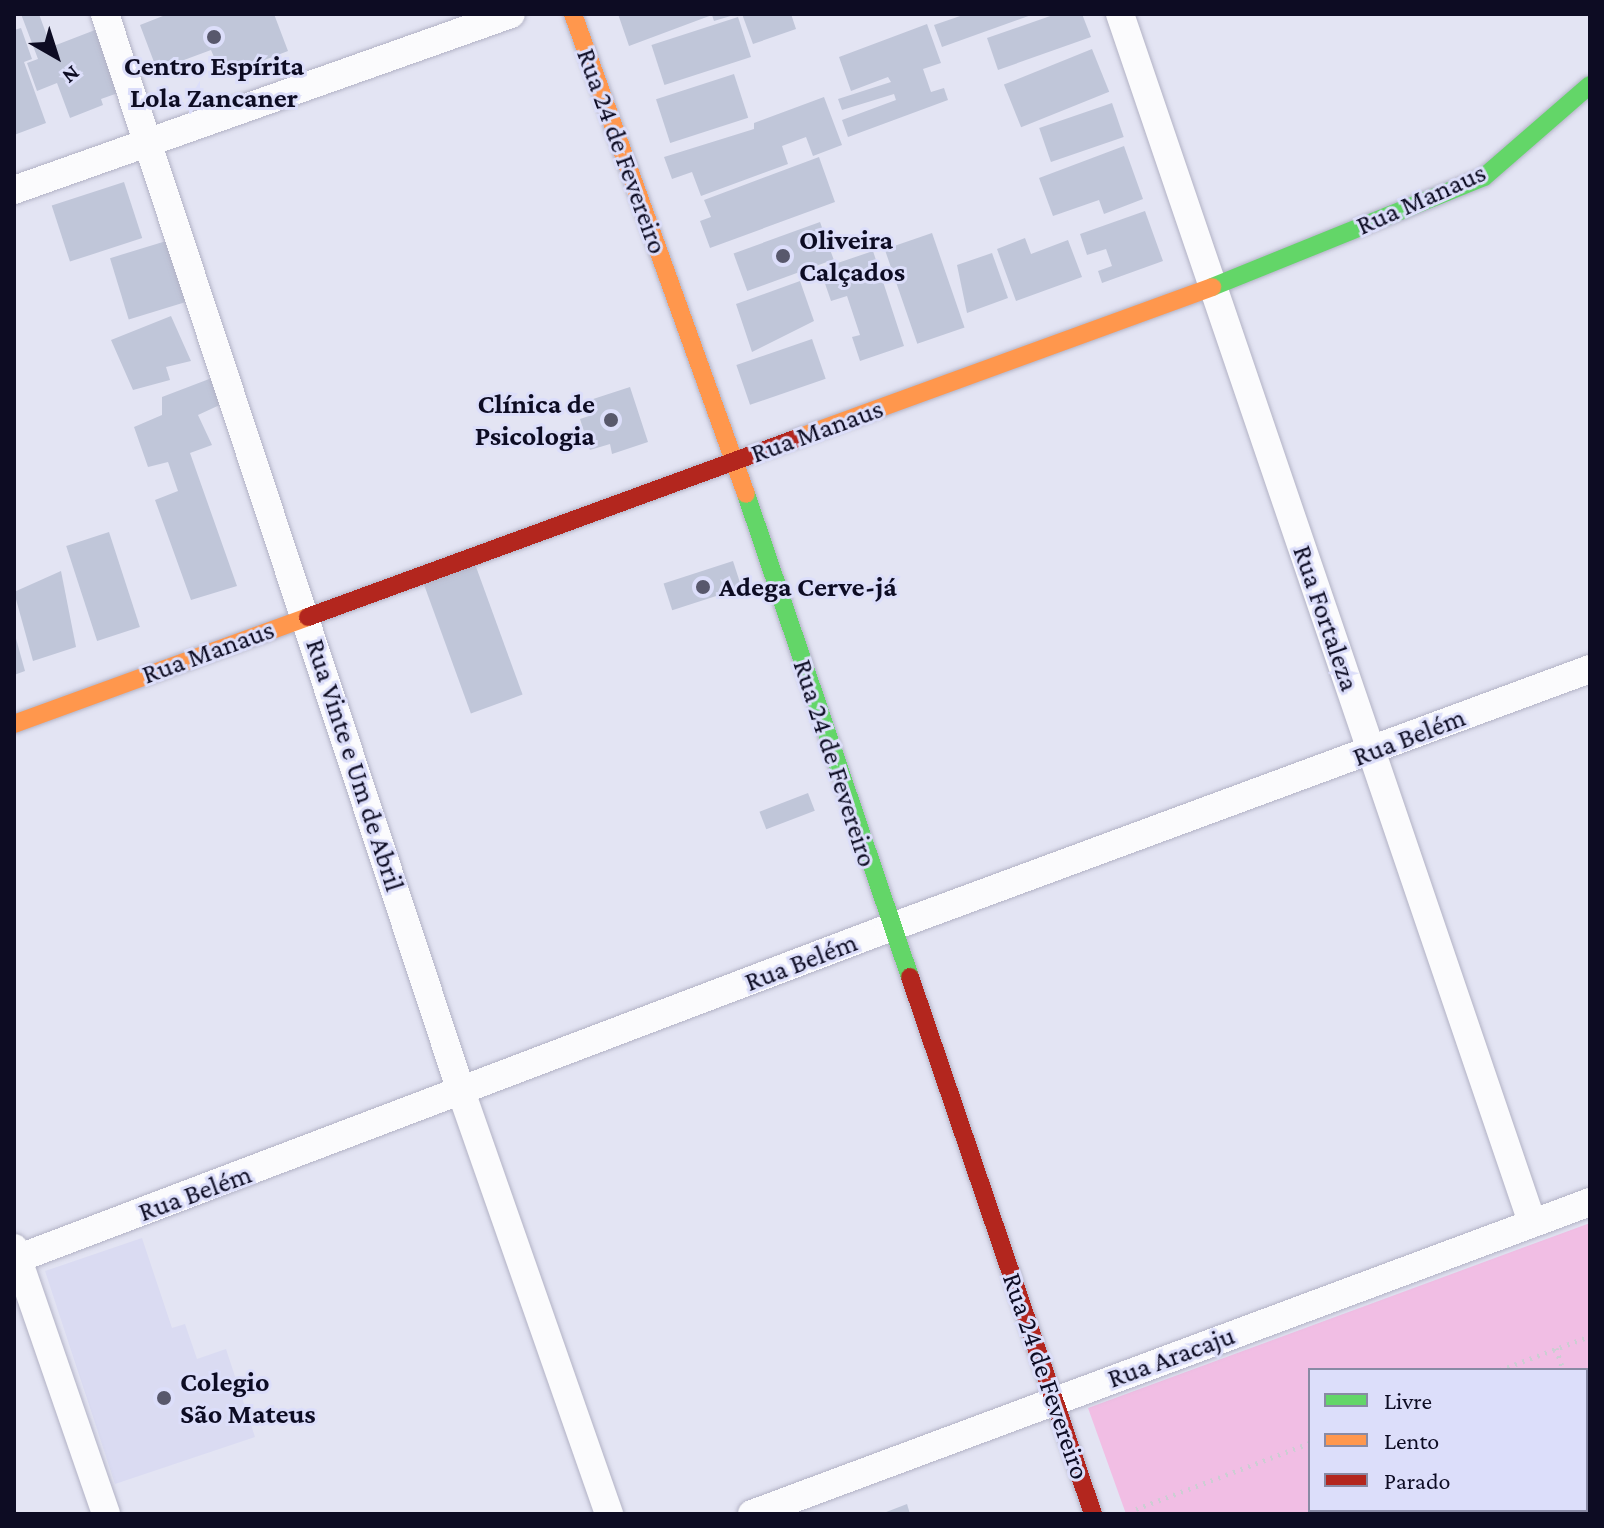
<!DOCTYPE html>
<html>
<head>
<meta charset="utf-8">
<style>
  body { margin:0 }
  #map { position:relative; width:1604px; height:1528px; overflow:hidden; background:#e3e4f3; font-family:"Crimson Pro",serif }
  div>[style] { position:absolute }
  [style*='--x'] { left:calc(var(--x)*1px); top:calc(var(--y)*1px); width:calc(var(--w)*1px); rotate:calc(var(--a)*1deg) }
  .built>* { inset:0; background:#dadbf2 }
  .green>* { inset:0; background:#f1bee4 }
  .building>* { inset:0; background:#c0c6d9; transform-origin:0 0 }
  .path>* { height:5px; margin-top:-2.5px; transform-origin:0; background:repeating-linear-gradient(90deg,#cdcdd3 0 2px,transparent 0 8px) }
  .roads { filter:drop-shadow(0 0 2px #b2b2c5) drop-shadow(0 0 2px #b2b2c5) }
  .street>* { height:28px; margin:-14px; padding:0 14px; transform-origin:14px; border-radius:14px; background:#fbfbfd }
  .fast>* { height:18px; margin:-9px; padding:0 9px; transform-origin:9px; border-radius:9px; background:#63d668 }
  .slow>* { height:18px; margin:-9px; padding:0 9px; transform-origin:9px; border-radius:9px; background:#ff974d }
  .jam>* { height:18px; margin:-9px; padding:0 9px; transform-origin:9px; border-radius:9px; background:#b3261e }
  .dots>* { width:22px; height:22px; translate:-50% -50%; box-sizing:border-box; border:4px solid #dcdefa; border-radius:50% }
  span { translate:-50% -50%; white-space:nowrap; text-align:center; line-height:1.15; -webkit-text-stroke:6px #dcdefa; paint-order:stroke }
  .poi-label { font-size:28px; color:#0d0c23; font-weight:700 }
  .left { translate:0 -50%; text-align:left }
  .right { translate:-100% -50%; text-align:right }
  .street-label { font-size:28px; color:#0d0c23 }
  .frame { position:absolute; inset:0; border:16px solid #0d0c23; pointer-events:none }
  .legend { position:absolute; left:1308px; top:1368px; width:280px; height:144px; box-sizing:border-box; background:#dcdefa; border:2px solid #898aa4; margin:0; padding:10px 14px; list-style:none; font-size:24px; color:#0d0c23 }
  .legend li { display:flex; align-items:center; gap:16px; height:40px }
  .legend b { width:40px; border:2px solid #898aa4 }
  .north { position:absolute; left:16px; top:16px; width:80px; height:80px; -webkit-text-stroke:6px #dcdefa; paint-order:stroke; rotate:141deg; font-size:22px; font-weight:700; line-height:32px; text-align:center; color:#0d0c23 }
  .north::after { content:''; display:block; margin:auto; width:28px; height:36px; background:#0d0c23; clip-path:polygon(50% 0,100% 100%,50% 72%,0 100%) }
</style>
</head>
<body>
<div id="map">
  <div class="built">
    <i style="clip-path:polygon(142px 1238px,172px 1328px,185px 1324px,197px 1359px,226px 1349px,255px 1437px,115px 1484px,45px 1271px)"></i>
  </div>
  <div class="green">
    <i style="clip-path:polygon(evenodd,1590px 1223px,1590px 1514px,1126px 1514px,1088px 1408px,1590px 1223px,1310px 1370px,1586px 1370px,1586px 1510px,1310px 1510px,1310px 1370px)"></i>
  </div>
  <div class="building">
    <i style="clip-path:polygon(21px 14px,39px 14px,51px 47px,95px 30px,118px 93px,101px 99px,103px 105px,70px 118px,57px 83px,37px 91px,27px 63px,38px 59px)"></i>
    <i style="clip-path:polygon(168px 14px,274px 14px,288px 51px,222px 76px,211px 50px,157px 70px,140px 25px)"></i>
    <i style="clip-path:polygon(618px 14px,734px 14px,734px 15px,714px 21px,712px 15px,629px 46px)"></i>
    <i style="clip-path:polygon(742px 14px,791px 14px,796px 29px,753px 44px)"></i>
    <i style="clip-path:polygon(966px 14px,1034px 14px,942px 47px,934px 25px)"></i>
    <i style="clip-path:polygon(1056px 14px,1082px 14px,1091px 37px,998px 70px,987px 38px)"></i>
    <i style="left:738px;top:17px;width:42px;height:91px;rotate:72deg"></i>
    <i style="clip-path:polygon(927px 24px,941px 63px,923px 69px,931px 92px,944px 88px,948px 100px,848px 137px,842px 120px,896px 100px,894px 94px,842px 110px,838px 99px,891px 82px,888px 77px,851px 91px,839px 57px)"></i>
    <i style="clip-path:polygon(21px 28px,32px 59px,24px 62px,46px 123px,14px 135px,14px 30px)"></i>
    <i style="left:1092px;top:49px;width:46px;height:95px;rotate:68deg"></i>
    <i style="left:734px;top:74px;width:46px;height:82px;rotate:72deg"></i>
    <i style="clip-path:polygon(824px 97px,842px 145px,813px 156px,806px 137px,782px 146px,788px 164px,701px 196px,692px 172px,672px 179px,664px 157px,754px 129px,754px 123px)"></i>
    <i style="left:1112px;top:103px;width:36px;height:77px;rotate:71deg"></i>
    <i style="clip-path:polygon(1124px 146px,1143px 199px,1104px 214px,1099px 200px,1053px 216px,1039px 178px)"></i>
    <i style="clip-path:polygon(819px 157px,835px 202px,710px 248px,700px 221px,711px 217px,704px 200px)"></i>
    <i style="left:124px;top:182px;width:59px;height:76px;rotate:72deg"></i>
    <i style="clip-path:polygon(1145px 211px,1163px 261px,1102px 283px,1098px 271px,1112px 266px,1106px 249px,1087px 255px,1080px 234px)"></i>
    <i style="left:820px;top:222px;width:40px;height:92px;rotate:70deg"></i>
    <i style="left:932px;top:233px;width:100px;height:50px;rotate:71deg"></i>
    <i style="left:176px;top:238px;width:64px;height:69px;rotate:73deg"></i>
    <i style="clip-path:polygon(1025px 238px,1031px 254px,1068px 240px,1082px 277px,1016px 301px,997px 249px)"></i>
    <i style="clip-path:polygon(873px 251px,904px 346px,860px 361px,852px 337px,860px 335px,847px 296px,831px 301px,820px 269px)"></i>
    <i style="clip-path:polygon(992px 253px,1008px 298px,967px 313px,957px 265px)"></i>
    <i style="clip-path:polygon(800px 281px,814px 321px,752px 352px,736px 304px)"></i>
    <i style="clip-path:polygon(171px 316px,191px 361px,166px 367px,170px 380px,133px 390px,111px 340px)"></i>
    <i style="left:812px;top:339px;width:42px;height:80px;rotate:71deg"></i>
    <i style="clip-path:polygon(217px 376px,224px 403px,198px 415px,212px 445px,190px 453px,237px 586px,191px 600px,155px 500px,178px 491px,168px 462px,148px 467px,134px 427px,162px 415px,162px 397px)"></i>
    <i style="clip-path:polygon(630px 387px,648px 442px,612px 454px,610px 444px,590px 450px,580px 419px,592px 415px,587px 401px)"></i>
    <i style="left:109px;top:532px;width:100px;height:45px;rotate:72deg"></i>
    <i style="left:733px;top:561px;width:28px;height:73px;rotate:72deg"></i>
    <i style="left:475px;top:564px;width:139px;height:55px;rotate:70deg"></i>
    <i style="clip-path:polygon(61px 571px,76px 647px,33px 661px,14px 592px)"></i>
    <i style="clip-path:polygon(15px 635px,25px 671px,14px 675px,14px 636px)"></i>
    <i style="left:808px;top:793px;width:19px;height:52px;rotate:69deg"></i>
    <i style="clip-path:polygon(907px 1504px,910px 1514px,881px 1514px)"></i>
  </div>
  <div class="path">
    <i style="--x:1556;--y:1348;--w:23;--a:72"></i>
    <i style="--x:1500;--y:1370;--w:96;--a:-20.7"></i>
    <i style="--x:1586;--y:1433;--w:12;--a:70"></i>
    <i style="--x:1136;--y:1509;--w:186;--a:-20.8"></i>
    <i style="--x:1358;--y:1510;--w:4;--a:76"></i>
  </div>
  <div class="roads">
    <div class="street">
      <i style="--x:105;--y:14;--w:1137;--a:71.71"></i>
      <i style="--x:462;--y:1094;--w:445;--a:70.7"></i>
      <i style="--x:1120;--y:14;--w:1276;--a:71.17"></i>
      <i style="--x:14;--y:190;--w:527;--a:-19.5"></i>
      <i style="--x:14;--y:1248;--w:281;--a:70.9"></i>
      <i style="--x:14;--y:1260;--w:936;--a:-20.78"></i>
      <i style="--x:889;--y:928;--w:747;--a:-20.28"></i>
      <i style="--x:752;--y:1514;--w:894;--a:-20.42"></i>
    </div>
    <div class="fast">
      <i style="--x:1212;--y:287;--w:293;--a:-22"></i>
      <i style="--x:1484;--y:177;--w:140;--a:-41"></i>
      <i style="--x:746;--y:494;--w:510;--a:71.25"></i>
    </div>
    <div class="slow">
      <i style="--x:573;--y:14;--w:510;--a:70.18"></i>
      <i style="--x:795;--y:439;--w:444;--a:-20"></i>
      <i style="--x:14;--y:724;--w:313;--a:-20"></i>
    </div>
    <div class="jam">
      <i style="--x:308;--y:617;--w:519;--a:-20.08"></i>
      <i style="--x:910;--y:977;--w:567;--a:71.18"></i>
    </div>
  </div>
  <div class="dots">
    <i style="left:214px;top:37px;background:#58586c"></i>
    <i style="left:783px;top:256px;background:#58586c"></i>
    <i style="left:611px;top:420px;background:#58586c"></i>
    <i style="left:703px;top:587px;background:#58586c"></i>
    <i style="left:164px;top:1398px;background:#58586c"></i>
  </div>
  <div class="poi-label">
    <span style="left:214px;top:82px">Centro Espírita<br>Lola Zancaner</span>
    <span class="left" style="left:799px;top:256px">Oliveira<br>Calçados</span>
    <span class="right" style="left:595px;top:420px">Clínica de<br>Psicologia</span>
    <span class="left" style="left:719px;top:587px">Adega Cerve-já</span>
    <span class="left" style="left:180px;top:1398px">Colegio<br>São Mateus</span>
  </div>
  <div class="street-label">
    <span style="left:622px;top:151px;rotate:70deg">Rua 24 de Fevereiro</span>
    <span style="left:1421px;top:199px;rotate:-24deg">Rua Manaus</span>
    <span style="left:817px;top:431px;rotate:-20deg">Rua Manaus</span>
    <span style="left:1326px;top:618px;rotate:71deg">Rua Fortaleza</span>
    <span style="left:208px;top:652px;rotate:-20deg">Rua Manaus</span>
    <span style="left:1409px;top:737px;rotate:-21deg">Rua Belém</span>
    <span style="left:835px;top:763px;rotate:72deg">Rua 24 de Fevereiro</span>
    <span style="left:355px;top:765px;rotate:72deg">Rua Vinte e Um de Abril</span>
    <span style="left:801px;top:962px;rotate:-21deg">Rua Belém</span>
    <span style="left:195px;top:1193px;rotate:-20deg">Rua Belém</span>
    <span style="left:1171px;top:1357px;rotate:-20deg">Rua Aracaju</span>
    <span style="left:1046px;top:1376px;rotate:71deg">Rua 24 de Fevereiro</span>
  </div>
  <div class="frame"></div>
  <ul class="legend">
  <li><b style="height:10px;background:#63d668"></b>Livre</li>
  <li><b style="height:10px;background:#ff974d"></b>Lento</li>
  <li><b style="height:10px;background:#b3261e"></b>Parado</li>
  </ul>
  <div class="north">N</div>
</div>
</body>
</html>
